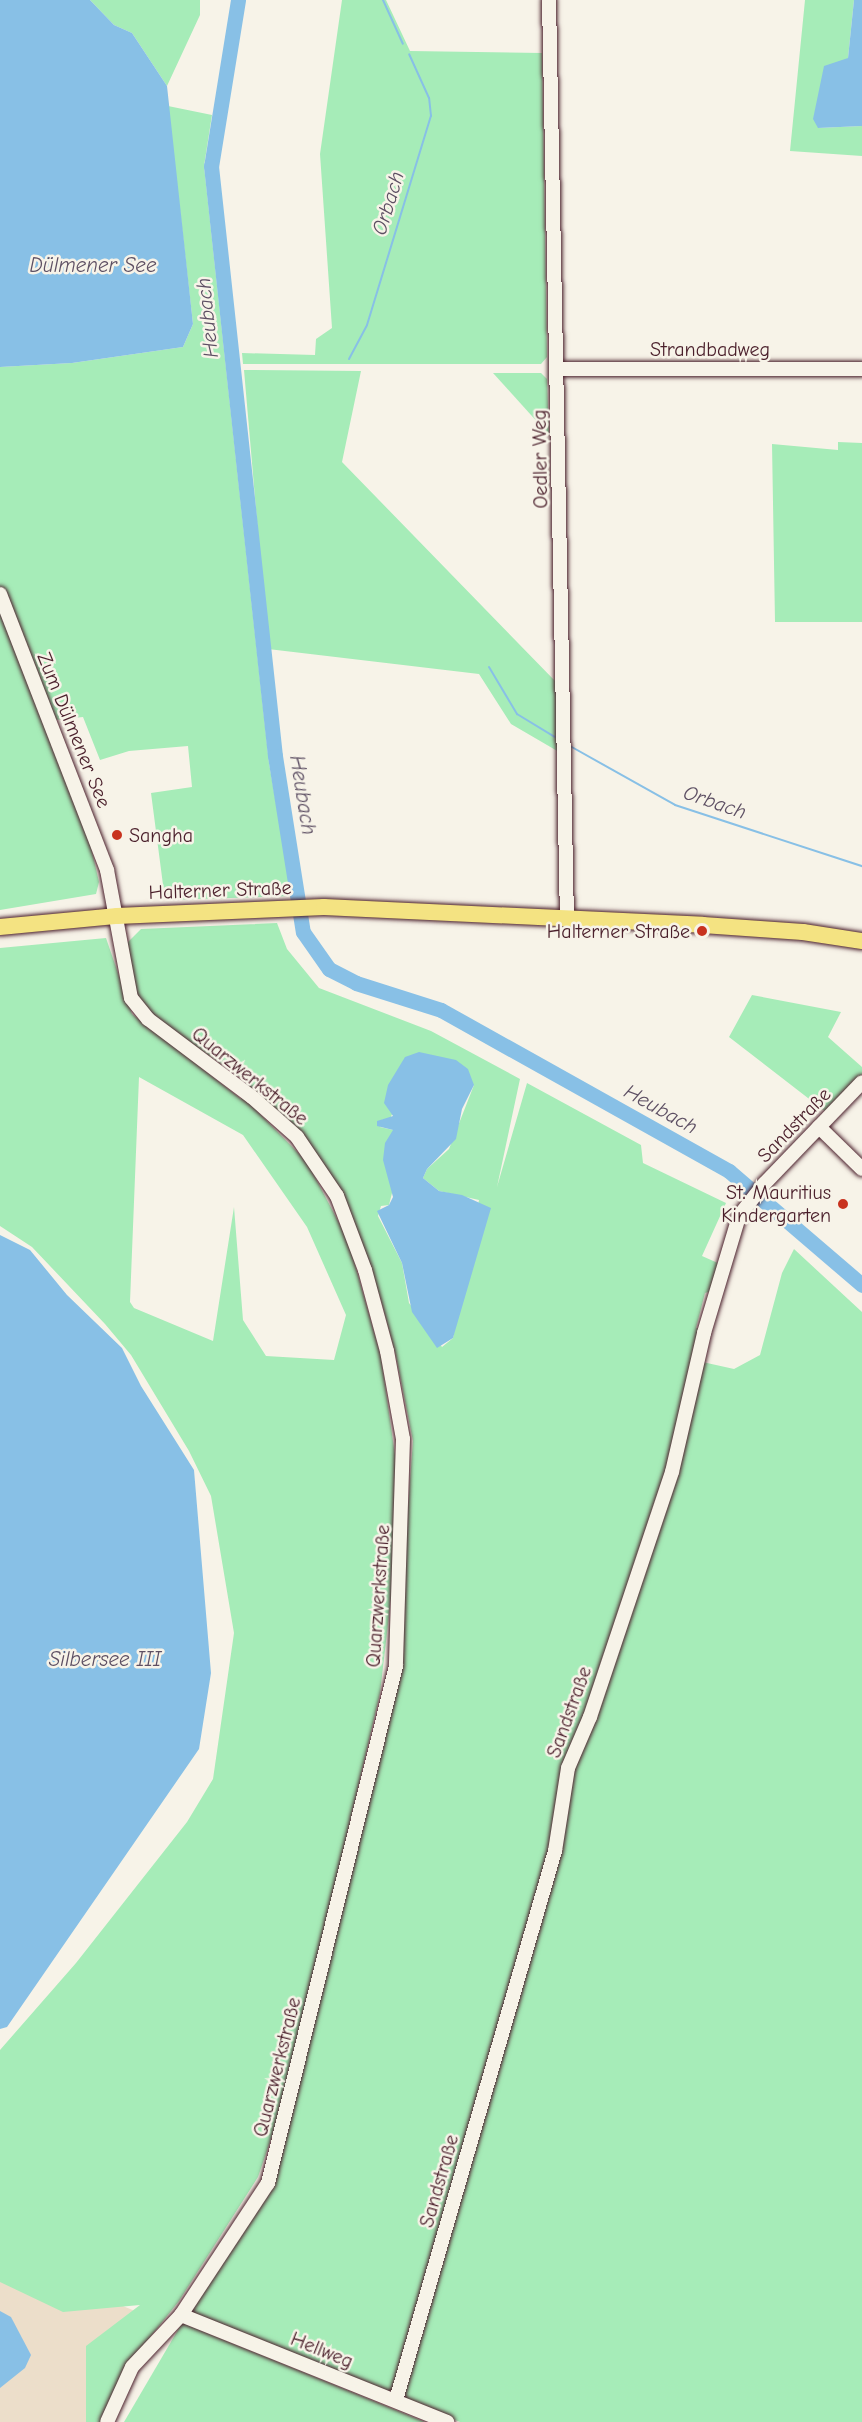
<!DOCTYPE html>
<html>
<head>
<meta charset="utf-8">
<style>
  body { margin:0 }
  #map { position:relative; width:862px; height:2422px; overflow:hidden; background:#f7f3e8; font-family:"Comic Neue",sans-serif }
  div>[style] { position:absolute }
  [style*='--x'] { left:calc(var(--x)*1px); top:calc(var(--y)*1px); width:calc(var(--w)*1px); rotate:calc(var(--a)*1deg) }
  .built>* { inset:0; background:#ecdeca }
  .green>* { inset:0; background:#a6ecb8 }
  .water>* { inset:0; background:#88c0e6 }
  .stream>* { height:2px; margin:-1px; padding:0 1px; transform-origin:1px; border-radius:1px; background:#88c0e6 }
  .river>* { height:15px; margin:-7.5px; padding:0 7.5px; transform-origin:7.5px; border-radius:7.5px; background:#88c0e6 }
  .roads { filter:drop-shadow(0 0 2px #4a1f2b) drop-shadow(0 0 2px #4a1f2b) }
  .minor>* { height:14px; margin:-7px; padding:0 7px; transform-origin:7px; border-radius:7px; background:#f7f3e8 }
  .major>* { height:16px; margin:-8px; padding:0 8px; transform-origin:8px; border-radius:8px; background:#f4e382 }
  .dots>* { width:16px; height:16px; translate:-50% -50%; box-sizing:border-box; border:3px solid #f7f3e8; border-radius:50% }
  span { translate:-50% -50%; white-space:nowrap; text-align:center; line-height:1.15; -webkit-text-stroke:5px #f7f3e8; paint-order:stroke }
  .street-label { font-size:20px; color:#4a1f2b }
  .poi-label { font-size:20px; color:#4a1f2b }
  .left { translate:0 -50%; text-align:left }
  .right { translate:-100% -50%; text-align:right }
  .water-label { font-size:21px; color:#5d4f63; font-style:italic }
</style>
</head>
<body>
<div id="map">
  <div class="built">
    <i style="clip-path:polygon(0 2254px,149px 2317px,101px 2422px,0 2422px)"></i>
  </div>
  <div class="green">
    <i style="clip-path:polygon(90px 0,200px 0,200px 15px,167px 86px,132px 33px,114px 25px)"></i>
    <i style="clip-path:polygon(342px 0,386px 0,410px 51px,542px 53px,547px 357px,541px 364px,243px 364px,242px 353px,315px 355px,316px 339px,332px 328px,320px 154px)"></i>
    <i style="clip-path:polygon(805px 0,854px 0,848px 58px,818px 128px,862px 126px,862px 156px,790px 151px)"></i>
    <i style="clip-path:polygon(168px 106px,212px 115px,204px 166px,269px 763px,292px 896px,165px 900px,151px 793px,192px 787px,188px 746px,129px 751px,100px 760px,83px 717px,55px 720px,88px 834px,99px 882px,96px 894px,0 910px,0 367px,72px 363px,183px 347px,193px 324px)"></i>
    <i style="clip-path:polygon(244px 370px,361px 371px,342px 462px,557px 683px,559px 752px,511px 724px,479px 674px,268px 649px)"></i>
    <i style="clip-path:polygon(493px 373px,541px 373px,547px 379px,549px 435px)"></i>
    <i style="clip-path:polygon(838px 442px,862px 443px,862px 622px,775px 622px,772px 444px,838px 450px)"></i>
    <i style="clip-path:polygon(evenodd,277px 923px,287px 949px,319px 988px,431px 1031px,520px 1079px,497px 1187px,527px 1083px,641px 1145px,643px 1163px,726px 1203px,702px 1256px,720px 1264px,714px 1290px,705px 1293px,696px 1328px,700px 1329px,698px 1361px,734px 1369px,760px 1355px,782px 1273px,794px 1249px,862px 1312px,862px 2422px,460px 2422px,190px 2314px,268px 2183px,396px 1666px,413px 1441px,396px 1356px,380px 1297px,339px 1194px,259px 1100px,257px 1111px,307px 1162px,348px 1240px,381px 1357px,397px 1469px,393px 1581px,380px 1693px,288px 2089px,258px 2177px,179px 2301px,127px 2366px,102px 2422px,86px 2422px,86px 2346px,140px 2305px,63px 2312px,0 2282px,0 2050px,76px 1963px,187px 1822px,213px 1779px,234px 1633px,211px 1496px,189px 1451px,131px 1355px,105px 1324px,32px 1247px,0 1226px,0 948px,106px 938px,132px 1014px,241px 1099px,246px 1081px,149px 1014px,135px 995px,126px 944px,141px 929px,277px 923px,139px 1077px,243px 1135px,307px 1227px,346px 1315px,334px 1360px,266px 1356px,243px 1320px,234px 1207px,213px 1341px,134px 1308px,130px 1302px,139px 1077px,277px 923px,474px 1085px,449px 1149px,427px 1169px,423px 1178px,439px 1191px,479px 1200px,453px 1338px,442px 1347px,409px 1303px,402px 1263px,378px 1216px,381px 1206px,389px 1205px,393px 1189px,393px 1130px,380px 1127px,383px 1119px,390px 1119px,393px 1112px,474px 1085px)"></i>
    <i style="clip-path:polygon(752px 995px,841px 1012px,828px 1037px,862px 1067px,862px 1074px,826px 1112px,729px 1037px)"></i>
    <i style="clip-path:polygon(182px 2323px,425px 2422px,124px 2422px)"></i>
  </div>
  <div class="water">
    <i style="clip-path:polygon(0 0,90px 0,114px 25px,132px 33px,167px 86px,193px 324px,183px 347px,72px 363px,0 367px)"></i>
    <i style="clip-path:polygon(854px 0,862px 0,862px 126px,818px 128px,813px 119px,824px 66px,848px 58px)"></i>
    <i style="clip-path:polygon(419px 1052px,456px 1060px,468px 1069px,474px 1085px,462px 1109px,456px 1139px,427px 1169px,423px 1178px,439px 1191px,462px 1195px,491px 1208px,453px 1338px,437px 1348px,412px 1312px,402px 1263px,377px 1211px,389px 1205px,393px 1197px,383px 1160px,385px 1143px,393px 1130px,377px 1126px,377px 1121px,393px 1116px,384px 1103px,388px 1085px,405px 1057px)"></i>
    <i style="clip-path:polygon(0 1235px,30px 1250px,67px 1295px,122px 1348px,141px 1386px,194px 1470px,211px 1673px,199px 1749px,7px 2027px,0 2029px)"></i>
    <i style="clip-path:polygon(0 2311px,11px 2317px,31px 2355px,25px 2368px,0 2388px)"></i>
  </div>
  <div class="stream">
    <i style="--x:383;--y:0;--w:48;--a:65.6"></i>
    <i style="--x:349;--y:359;--w:38;--a:-62"></i>
    <i style="--x:367;--y:325;--w:219;--a:-73"></i>
    <i style="--x:431;--y:116;--w:18;--a:-96"></i>
    <i style="--x:429;--y:98;--w:48;--a:-114.4"></i>
    <i style="--x:489;--y:667;--w:55;--a:59.2"></i>
    <i style="--x:517;--y:714;--w:44;--a:31.2"></i>
    <i style="--x:570;--y:746;--w:120;--a:29.3"></i>
    <i style="--x:675;--y:805;--w:197;--a:18.1"></i>
  </div>
  <div class="river">
    <i style="--x:238;--y:0;--w:168;--a:99.2"></i>
    <i style="--x:211;--y:166;--w:593;--a:83.81"></i>
    <i style="--x:275;--y:756;--w:178;--a:81"></i>
    <i style="--x:303;--y:932;--w:45;--a:54.9"></i>
    <i style="--x:329;--y:969;--w:30;--a:27"></i>
    <i style="--x:356;--y:983;--w:89;--a:17.6"></i>
    <i style="--x:441;--y:1010;--w:330;--a:29.2"></i>
    <i style="--x:729;--y:1171;--w:175;--a:40.6"></i>
  </div>
  <div class="roads">
    <div class="minor">
      <i style="--x:549;--y:0;--w:917;--a:88.88"></i>
      <i style="--x:557;--y:369;--w:305;--a:0"></i>
      <i style="--x:0;--y:594;--w:296;--a:68.8"></i>
      <i style="--x:107;--y:870;--w:130;--a:79.4"></i>
      <i style="--x:131;--y:998;--w:27;--a:51"></i>
      <i style="--x:148;--y:1019;--w:130;--a:36.9"></i>
      <i style="--x:252;--y:1097;--w:60;--a:41.6"></i>
      <i style="--x:297;--y:1137;--w:71;--a:55.9"></i>
      <i style="--x:337;--y:1196;--w:79;--a:69.3"></i>
      <i style="--x:365;--y:1270;--w:84;--a:74.8"></i>
      <i style="--x:387;--y:1351;--w:89;--a:79.7"></i>
      <i style="--x:403;--y:1439;--w:227;--a:91.8"></i>
      <i style="--x:396;--y:1666;--w:533;--a:103.91"></i>
      <i style="--x:268;--y:2183;--w:158;--a:123.4"></i>
      <i style="--x:181;--y:2315;--w:71;--a:133.3"></i>
      <i style="--x:132;--y:2367;--w:60;--a:114.4"></i>
      <i style="--x:819;--y:1127;--w:60;--a:44.3"></i>
      <i style="--x:181;--y:2315;--w:287;--a:21.9"></i>
      <i style="--x:396;--y:2400;--w:572;--a:-73.85"></i>
      <i style="--x:555;--y:1851;--w:84;--a:-81.1"></i>
      <i style="--x:568;--y:1768;--w:56;--a:-66.7"></i>
      <i style="--x:590;--y:1717;--w:258;--a:-71.5"></i>
      <i style="--x:672;--y:1472;--w:143;--a:-77"></i>
      <i style="--x:704;--y:1333;--w:122;--a:-73.3"></i>
      <i style="--x:739;--y:1216;--w:41;--a:-52"></i>
      <i style="--x:764;--y:1184;--w:141;--a:-46.1"></i>
    </div>
    <div class="major">
      <i style="--x:0;--y:927;--w:118;--a:-5.4"></i>
      <i style="--x:117;--y:916;--w:207;--a:-2.5"></i>
      <i style="--x:324;--y:907;--w:379;--a:2.7"></i>
      <i style="--x:703;--y:925;--w:100;--a:4"></i>
      <i style="--x:803;--y:932;--w:60;--a:8.7"></i>
    </div>
  </div>
  <div class="dots">
    <i style="left:117px;top:835px;background:#c8321e"></i>
    <i style="left:702px;top:931px;background:#c8321e"></i>
    <i style="left:843px;top:1204px;background:#c8321e"></i>
  </div>
  <div class="street-label">
    <span style="left:710px;top:349px">Strandbadweg</span>
    <span style="left:540px;top:459px;rotate:-91deg">Oedler Weg</span>
    <span style="left:74px;top:730px;rotate:68deg">Zum Dülmener See</span>
    <span style="left:220px;top:890px;rotate:-2deg">Halterner Straße</span>
    <span style="left:250px;top:1076px;rotate:39deg">Quarzwerkstraße</span>
    <span style="left:794px;top:1125px;rotate:-46deg">Sandstraße</span>
    <span style="left:378px;top:1596px;rotate:-86deg">Quarzwerkstraße</span>
    <span style="left:569px;top:1712px;rotate:-70deg">Sandstraße</span>
    <span style="left:277px;top:2067px;rotate:-76deg">Quarzwerkstraße</span>
    <span style="left:439px;top:2181px;rotate:-74deg">Sandstraße</span>
    <span style="left:322px;top:2350px;rotate:22deg">Hellweg</span>
  </div>
  <div class="poi-label">
    <span class="left" style="left:129px;top:835px">Sangha</span>
    <span class="right" style="left:690px;top:931px">Halterner Straße</span>
    <span class="right" style="left:831px;top:1204px">St. Mauritius<br>Kindergarten</span>
  </div>
  <div class="water-label">
    <span style="left:388px;top:203px;rotate:-73deg">Orbach</span>
    <span style="left:93px;top:265px">Dülmener See</span>
    <span style="left:207px;top:318px;rotate:-96deg">Heubach</span>
    <span style="left:303px;top:795px;rotate:81deg">Heubach</span>
    <span style="left:715px;top:802px;rotate:19deg">Orbach</span>
    <span style="left:661px;top:1109px;rotate:29deg">Heubach</span>
    <span style="left:105px;top:1659px">Silbersee III</span>
  </div>
</div>
</body>
</html>
